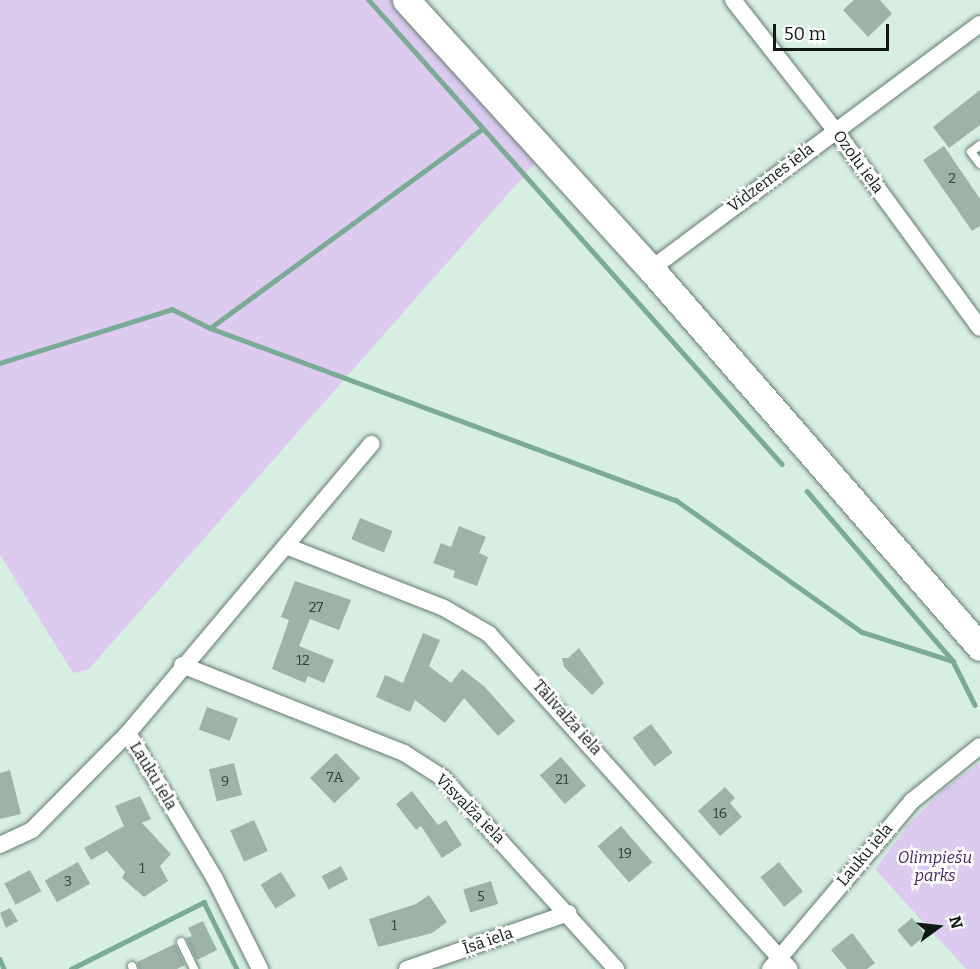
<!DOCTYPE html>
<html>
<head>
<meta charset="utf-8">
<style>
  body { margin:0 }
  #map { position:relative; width:980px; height:969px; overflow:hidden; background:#d7efe3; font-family:Bitter,serif }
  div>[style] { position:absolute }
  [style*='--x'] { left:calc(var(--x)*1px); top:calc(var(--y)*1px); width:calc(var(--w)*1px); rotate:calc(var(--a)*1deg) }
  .green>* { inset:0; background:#dccaef }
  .stream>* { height:4.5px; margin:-2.25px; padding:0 2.25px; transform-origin:2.25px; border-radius:2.25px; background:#7aac95 }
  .building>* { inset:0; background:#9cb3a8; transform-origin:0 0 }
  .roads { filter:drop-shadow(0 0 2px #647a6f) drop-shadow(0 0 2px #647a6f) }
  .service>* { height:8px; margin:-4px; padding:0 4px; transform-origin:4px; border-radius:4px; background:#fff }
  .minor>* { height:16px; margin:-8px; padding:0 8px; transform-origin:8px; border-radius:8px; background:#fff }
  .trunk>* { height:27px; margin:-13.5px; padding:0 13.5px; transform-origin:13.5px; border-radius:13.5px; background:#fff }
  span { translate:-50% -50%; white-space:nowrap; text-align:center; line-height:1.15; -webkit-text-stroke:5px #fff; paint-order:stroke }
  .number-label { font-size:14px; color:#34403a }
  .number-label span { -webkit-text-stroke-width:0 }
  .street-label { font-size:16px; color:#111915 }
  .park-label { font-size:16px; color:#43255a; font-style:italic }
  .north { position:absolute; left:908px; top:897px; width:60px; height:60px; -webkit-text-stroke:4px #fff; paint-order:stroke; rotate:75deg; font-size:16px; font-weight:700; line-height:24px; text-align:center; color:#111915 }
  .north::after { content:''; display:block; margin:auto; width:21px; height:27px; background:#111915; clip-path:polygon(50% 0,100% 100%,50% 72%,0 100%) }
  .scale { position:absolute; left:773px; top:24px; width:116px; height:27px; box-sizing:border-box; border:3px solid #111915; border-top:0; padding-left:8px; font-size:18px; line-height:21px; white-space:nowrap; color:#111915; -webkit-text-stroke:4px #fff; paint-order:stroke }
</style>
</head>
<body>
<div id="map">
  <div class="green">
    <i style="clip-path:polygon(0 0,406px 0,543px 154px,88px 670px,73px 673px,0 555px)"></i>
    <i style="clip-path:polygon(980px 763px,980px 969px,966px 969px,875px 869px,910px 823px,944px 789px)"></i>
  </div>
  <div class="stream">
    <i style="--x:369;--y:0;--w:621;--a:48.33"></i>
    <i style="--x:210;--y:328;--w:336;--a:-36.2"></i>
    <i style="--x:0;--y:363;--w:180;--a:-17.4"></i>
    <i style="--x:172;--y:309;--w:42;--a:26.6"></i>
    <i style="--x:210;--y:328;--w:497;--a:20.3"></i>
    <i style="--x:676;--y:500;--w:228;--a:35.4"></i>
    <i style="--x:862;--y:632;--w:96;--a:17.7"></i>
    <i style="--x:807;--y:491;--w:224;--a:49.3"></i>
    <i style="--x:953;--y:661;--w:49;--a:63.4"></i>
    <i style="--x:0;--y:959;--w:11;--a:68"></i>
    <i style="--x:71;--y:969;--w:149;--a:-26.7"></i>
    <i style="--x:204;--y:902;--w:75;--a:63.8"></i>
  </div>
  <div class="building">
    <i style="clip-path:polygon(854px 0,880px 0,892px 14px,868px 37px,843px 10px)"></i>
    <i style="clip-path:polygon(980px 90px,980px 125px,949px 148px,933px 127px)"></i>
    <i style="clip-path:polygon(944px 146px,980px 199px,980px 226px,972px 231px,923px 160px)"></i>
    <i style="left:360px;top:518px;width:35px;height:23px;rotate:22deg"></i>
    <i style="clip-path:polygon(459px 526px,486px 537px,479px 553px,488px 557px,477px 586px,453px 577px,455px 571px,433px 563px,441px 543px,451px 547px)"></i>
    <i style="clip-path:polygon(295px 581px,351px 600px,339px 630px,310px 619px,299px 646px,334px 660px,324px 683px,308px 676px,305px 683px,272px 669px,289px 620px,281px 617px)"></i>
    <i style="clip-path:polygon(423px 633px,440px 640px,429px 666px,451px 683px,462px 669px,485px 687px,515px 721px,498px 736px,464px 698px,445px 723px,415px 700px,410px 712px,376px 697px,385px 675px,403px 683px)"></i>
    <i style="clip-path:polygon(579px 648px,604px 683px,592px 695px,564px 667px,562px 658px,568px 658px)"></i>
    <i style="left:207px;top:707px;width:33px;height:24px;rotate:20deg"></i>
    <i style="left:651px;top:724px;width:36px;height:23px;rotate:53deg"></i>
    <i style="left:336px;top:753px;width:35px;height:36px;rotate:46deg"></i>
    <i style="left:561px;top:757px;width:38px;height:28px;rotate:49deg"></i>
    <i style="left:234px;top:763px;width:33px;height:26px;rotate:76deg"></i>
    <i style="clip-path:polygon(10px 770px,21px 814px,0 819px,0 773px)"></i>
    <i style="clip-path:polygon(725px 787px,735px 798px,730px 803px,742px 817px,720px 836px,698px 811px)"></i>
    <i style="clip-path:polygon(412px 791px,438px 825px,446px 820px,462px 845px,442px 858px,421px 826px,416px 830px,396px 804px)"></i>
    <i style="clip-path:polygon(140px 796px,151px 819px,142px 823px,171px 854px,160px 866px,168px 881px,144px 897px,122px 878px,125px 872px,107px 851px,91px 860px,84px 848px,124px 826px,115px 806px)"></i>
    <i style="left:254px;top:820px;width:34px;height:26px;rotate:66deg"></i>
    <i style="left:621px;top:826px;width:48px;height:31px;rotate:49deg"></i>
    <i style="left:78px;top:862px;width:25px;height:38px;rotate:61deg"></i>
    <i style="left:779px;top:862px;width:38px;height:24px;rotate:51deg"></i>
    <i style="left:341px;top:866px;width:15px;height:22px;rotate:62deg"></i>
    <i style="left:30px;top:870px;width:24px;height:29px;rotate:62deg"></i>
    <i style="left:281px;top:872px;width:28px;height:24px;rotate:58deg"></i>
    <i style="left:491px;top:881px;width:24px;height:29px;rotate:73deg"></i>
    <i style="clip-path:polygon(429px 895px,447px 922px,432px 933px,378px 947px,369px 919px,416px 904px)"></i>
    <i style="clip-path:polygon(10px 908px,18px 921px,6px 928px,0 913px)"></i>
    <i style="left:912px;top:918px;width:22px;height:19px;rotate:51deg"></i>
    <i style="clip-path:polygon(203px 921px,217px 950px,197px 960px,186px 938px,192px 936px,188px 928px)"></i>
    <i style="clip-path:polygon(852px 933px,875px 963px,867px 969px,847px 969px,831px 950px)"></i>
    <i style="clip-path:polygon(175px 944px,185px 965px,177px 969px,139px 969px,137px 962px)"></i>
  </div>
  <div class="roads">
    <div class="service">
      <i style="--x:980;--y:145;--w:11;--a:142"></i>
      <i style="--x:971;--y:152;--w:15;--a:53"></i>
      <i style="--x:181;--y:942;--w:30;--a:64"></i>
      <i style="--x:132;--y:966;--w:3;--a:72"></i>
    </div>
    <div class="minor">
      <i style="--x:733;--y:0;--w:165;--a:51.9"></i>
      <i style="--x:835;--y:130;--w:245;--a:53.8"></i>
      <i style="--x:651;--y:269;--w:410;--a:-36.7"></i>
      <i style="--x:286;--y:546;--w:170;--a:21.4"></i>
      <i style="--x:444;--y:608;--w:52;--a:30"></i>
      <i style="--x:489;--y:634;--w:450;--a:48.1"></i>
      <i style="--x:182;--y:665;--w:239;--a:21.6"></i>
      <i style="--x:404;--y:753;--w:46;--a:32.7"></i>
      <i style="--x:443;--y:778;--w:258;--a:47.8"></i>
      <i style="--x:128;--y:733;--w:170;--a:59.2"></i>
      <i style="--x:215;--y:879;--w:101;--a:63.4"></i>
      <i style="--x:0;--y:845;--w:35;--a:-25"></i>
      <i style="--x:32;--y:830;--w:136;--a:-45.3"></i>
      <i style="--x:128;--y:733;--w:378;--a:-49.9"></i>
      <i style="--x:407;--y:969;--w:171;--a:-19.1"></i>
      <i style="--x:770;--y:969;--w:220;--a:-49.8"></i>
      <i style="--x:912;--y:801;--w:87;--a:-39"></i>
    </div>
    <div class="trunk">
      <i style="--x:406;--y:0;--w:364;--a:47.7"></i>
      <i style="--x:651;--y:269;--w:501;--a:48.96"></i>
    </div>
  </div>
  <div class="number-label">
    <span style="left:952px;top:179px">2</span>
    <span style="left:316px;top:608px">27</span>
    <span style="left:303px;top:661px">12</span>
    <span style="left:335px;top:778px">7A</span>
    <span style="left:562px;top:780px">21</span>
    <span style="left:225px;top:782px">9</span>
    <span style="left:720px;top:814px">16</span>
    <span style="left:625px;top:854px">19</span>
    <span style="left:142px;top:869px">1</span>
    <span style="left:68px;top:882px">3</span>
    <span style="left:481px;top:897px">5</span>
    <span style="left:394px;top:926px">1</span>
  </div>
  <div class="street-label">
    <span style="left:858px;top:162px;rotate:54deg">Ozolu iela</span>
    <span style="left:771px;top:178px;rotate:-37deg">Vidzemes iela</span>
    <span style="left:567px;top:718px;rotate:48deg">Tālivalža iela</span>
    <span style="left:153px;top:776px;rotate:59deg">Lauku iela</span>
    <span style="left:470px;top:809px;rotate:45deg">Visvalža iela</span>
    <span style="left:865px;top:855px;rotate:-50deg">Lauku iela</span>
    <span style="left:488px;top:941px;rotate:-19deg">Īsā iela</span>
  </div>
  <div class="park-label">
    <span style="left:935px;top:867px">Olimpiešu<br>parks</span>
  </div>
  <div class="north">N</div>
  <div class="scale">50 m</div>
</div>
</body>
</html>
